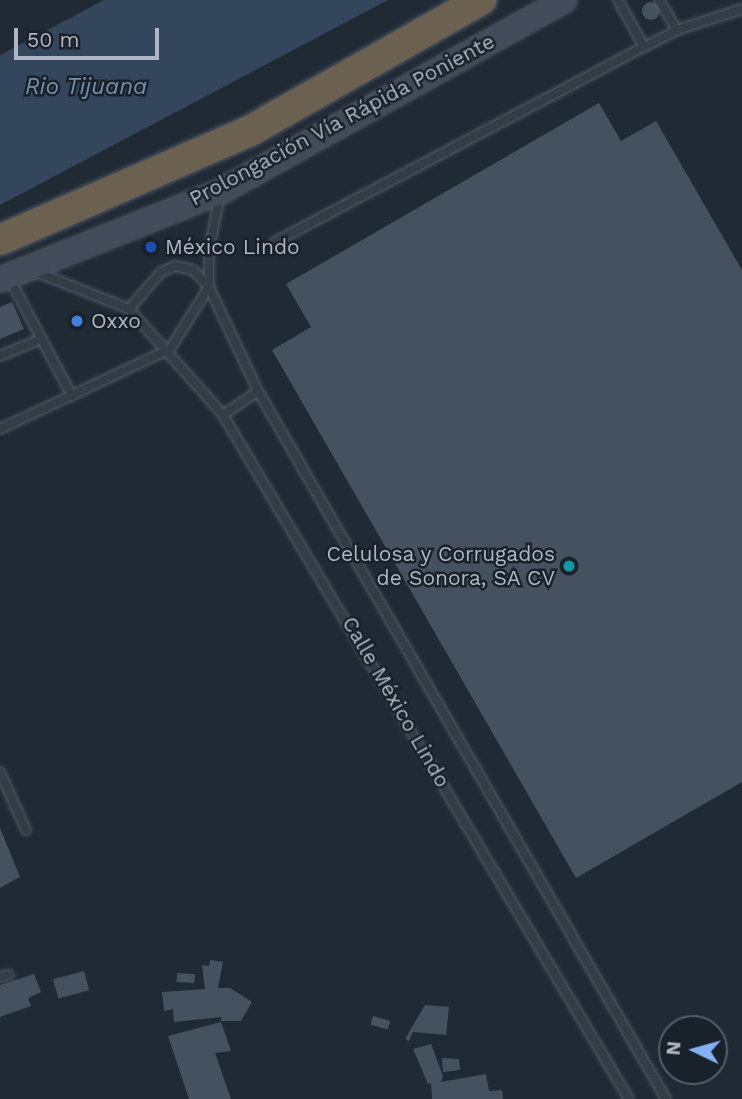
<!DOCTYPE html>
<html>
<head>
<meta charset="utf-8">
<style>
  body { margin:0 }
  #map { position:relative; width:742px; height:1099px; overflow:hidden; background:#202a35; font-family:"Work Sans",sans-serif }
  div>[style] { position:absolute }
  [style*='--x'] { left:calc(var(--x)*1px); top:calc(var(--y)*1px); width:calc(var(--w)*1px); rotate:calc(var(--a)*1deg) }
  .water>* { inset:0; background:#34465c }
  .building>* { inset:0; background:#46515f; transform-origin:0 0 }
  .round { border-radius:50% }
  .roads { filter:drop-shadow(0 0 2px #515964) drop-shadow(0 0 2px #515964) }
  .lane>* { height:8px; margin:-4px; padding:0 4px; transform-origin:4px; border-radius:4px; background:#343c46 }
  .secondary>* { height:23px; margin:-11.5px; padding:0 11.5px; transform-origin:11.5px; border-radius:11.5px; background:#424b59 }
  .highway>* { height:30px; margin:-15px; padding:0 15px; transform-origin:15px; border-radius:15px; background:#6c6151 }
  .dots>* { width:19px; height:19px; translate:-50% -50%; box-sizing:border-box; border:4px solid #19212a; border-radius:50% }
  span { translate:-50% -50%; white-space:nowrap; text-align:center; line-height:1.15; -webkit-text-stroke:5px #19212a; paint-order:stroke }
  .street-label { font-size:21px; color:#aeb6c3 }
  .poi-label { font-size:21px; color:#aeb6c3 }
  .left { translate:0 -50%; text-align:left }
  .right { translate:-100% -50%; text-align:right }
  .water-label { font-size:23px; color:#768eaa; font-style:italic }
  .north { position:absolute; left:658px; top:1015px; width:70px; height:70px; box-sizing:border-box; background:#19212a; border:2px solid #555d67; border-radius:50%; rotate:275deg; font-size:19px; font-weight:700; line-height:28px; text-align:center; color:#aeb6c3 }
  .north::after { content:''; display:block; margin:auto; width:24px; height:32px; background:#83b1f3; clip-path:polygon(50% 0,100% 100%,50% 72%,0 100%) }
  .scale { position:absolute; left:14px; top:28px; width:145px; height:32px; box-sizing:border-box; border:4px solid #aeb6c3; border-top:0; padding-left:9px; font-size:21px; line-height:24px; white-space:nowrap; color:#aeb6c3; -webkit-text-stroke:5px #19212a; paint-order:stroke }
</style>
</head>
<body>
<div id="map">
  <div class="water">
    <i style="clip-path:polygon(104px 0,388px 0,0 205px,0 55px)"></i>
  </div>
  <div class="building">
    <i class="round" style="left:642px;top:2px;width:18px;height:18px"></i>
    <i style="clip-path:polygon(599px 103px,621px 141px,656px 121px,742px 270px,742px 782px,576px 878px,272px 350px,311px 327px,286px 284px)"></i>
    <i style="clip-path:polygon(12px 302px,24px 329px,0 339px,0 307px)"></i>
    <i style="clip-path:polygon(0 828px,20px 877px,0 888px)"></i>
    <i style="clip-path:polygon(210px 960px,223px 962px,218px 988px,230px 988px,252px 1002px,241px 1021px,221px 1021px,221px 1017px,174px 1022px,173px 1009px,164px 1011px,162px 992px,205px 989px,202px 965px,209px 966px)"></i>
    <i style="left:84px;top:971px;width:20px;height:32px;rotate:75deg"></i>
    <i style="left:177px;top:973px;width:18px;height:9px;rotate:3deg"></i>
    <i style="clip-path:polygon(34px 974px,41px 992px,28px 998px,31px 1006px,0 1017px,0 985px)"></i>
    <i style="clip-path:polygon(425px 1005px,449px 1007px,446px 1035px,413px 1032px,409px 1041px,405px 1039px)"></i>
    <i style="left:373px;top:1016px;width:18px;height:9px;rotate:16deg"></i>
    <i style="clip-path:polygon(221px 1022px,231px 1051px,215px 1053px,231px 1099px,189px 1099px,168px 1036px)"></i>
    <i style="clip-path:polygon(431px 1044px,443px 1076px,441px 1082px,486px 1074px,489px 1091px,502px 1090px,503px 1099px,432px 1099px,431px 1083px,428px 1084px,413px 1049px)"></i>
    <i style="clip-path:polygon(442px 1058px,459px 1059px,460px 1070px,443px 1072px)"></i>
  </div>
  <div class="roads">
    <div class="lane">
      <i style="--x:659;--y:0;--w:35;--a:59"></i>
      <i style="--x:644;--y:47;--w:37;--a:-27"></i>
      <i style="--x:677;--y:30;--w:68;--a:-17.9"></i>
      <i style="--x:220;--y:195;--w:56;--a:101.3"></i>
      <i style="--x:209;--y:250;--w:37;--a:90"></i>
      <i style="--x:209;--y:287;--w:115;--a:64.8"></i>
      <i style="--x:258;--y:391;--w:817;--a:60.05"></i>
      <i style="--x:275;--y:242;--w:417;--a:-27.9"></i>
      <i style="--x:644;--y:47;--w:54;--a:-119"></i>
      <i style="--x:34;--y:271;--w:102;--a:21.8"></i>
      <i style="--x:129;--y:309;--w:142;--a:48.4"></i>
      <i style="--x:223;--y:415;--w:795;--a:59.31"></i>
      <i style="--x:9;--y:278;--w:134;--a:61.9"></i>
      <i style="--x:0;--y:356;--w:44;--a:-22.5"></i>
      <i style="--x:223;--y:415;--w:42;--a:-34.4"></i>
      <i style="--x:0;--y:429;--w:188;--a:-25.2"></i>
      <i style="--x:170;--y:349;--w:73;--a:-57.8"></i>
      <i style="--x:209;--y:287;--w:23;--a:-133"></i>
      <i style="--x:193;--y:270;--w:18;--a:-167"></i>
      <i style="--x:175;--y:266;--w:15;--a:157"></i>
      <i style="--x:161;--y:272;--w:49;--a:130.9"></i>
      <i style="--x:0;--y:772;--w:64;--a:65.9"></i>
      <i style="--x:0;--y:977;--w:9;--a:-13"></i>
    </div>
    <div class="secondary">
      <i style="--x:0;--y:279;--w:239;--a:-21.8"></i>
      <i style="--x:222;--y:190;--w:391;--a:-29.1"></i>
    </div>
    <div class="highway">
      <i style="--x:0;--y:240;--w:273;--a:-23.6"></i>
      <i style="--x:250;--y:131;--w:266;--a:-29.6"></i>
    </div>
  </div>
  <div class="dots">
    <i style="left:151px;top:247px;background:#1a4fb4"></i>
    <i style="left:77px;top:321px;background:#3f7fe0"></i>
    <i style="left:569px;top:566px;background:#0f9aa8"></i>
  </div>
  <div class="street-label">
    <span style="left:342px;top:120px;rotate:-28deg">Prolongación Vía Rápida Poniente</span>
    <span style="left:396px;top:702px;rotate:60deg">Calle México Lindo</span>
  </div>
  <div class="poi-label">
    <span class="left" style="left:165px;top:247px">México Lindo</span>
    <span class="left" style="left:91px;top:321px">Oxxo</span>
    <span class="right" style="left:555px;top:566px">Celulosa y Corrugados<br>de Sonora, SA CV</span>
  </div>
  <div class="water-label">
    <span style="left:86px;top:87px">Rio Tijuana</span>
  </div>
  <div class="north">N</div>
  <div class="scale">50 m</div>
</div>
</body>
</html>
